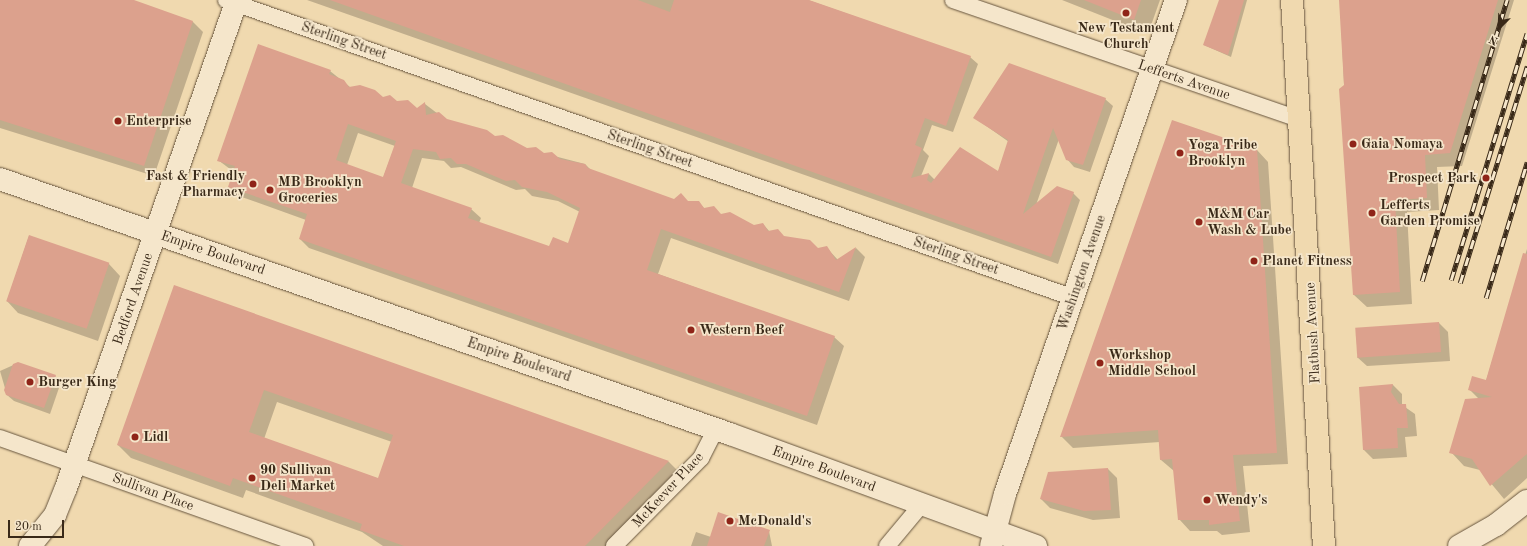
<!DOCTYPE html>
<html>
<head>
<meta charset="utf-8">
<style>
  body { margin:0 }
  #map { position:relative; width:1527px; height:546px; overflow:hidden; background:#f0d9af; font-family:"Old Standard TT",serif }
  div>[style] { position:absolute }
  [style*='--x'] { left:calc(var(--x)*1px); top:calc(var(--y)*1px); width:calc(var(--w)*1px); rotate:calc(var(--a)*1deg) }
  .shadow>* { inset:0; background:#0003 }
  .building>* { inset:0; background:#dca18d; transform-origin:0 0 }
  .roads { filter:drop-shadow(0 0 1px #67553e) drop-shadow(0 0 1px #67553e) }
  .street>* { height:16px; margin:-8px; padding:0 8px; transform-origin:8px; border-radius:8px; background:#f5e6cb }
  .secondary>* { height:22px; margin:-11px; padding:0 11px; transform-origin:11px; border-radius:11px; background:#f5e6cb }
  .primary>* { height:22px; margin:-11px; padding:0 11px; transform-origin:11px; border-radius:11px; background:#f0d9af }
  .rail>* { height:4.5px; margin-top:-2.25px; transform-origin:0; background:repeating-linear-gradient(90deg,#f5e6cb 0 9px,#392918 0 18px); box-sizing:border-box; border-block:1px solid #392918 }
  .dots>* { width:11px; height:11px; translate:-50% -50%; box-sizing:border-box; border:2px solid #f5e6cb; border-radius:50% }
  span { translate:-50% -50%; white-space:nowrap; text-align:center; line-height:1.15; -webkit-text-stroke:3.5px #f5e6cb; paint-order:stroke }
  .poi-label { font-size:14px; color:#392918; font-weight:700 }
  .left { translate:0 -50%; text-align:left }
  .right { translate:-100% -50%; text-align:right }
  .street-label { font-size:14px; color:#392918 }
  .north { position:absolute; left:1479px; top:8px; width:40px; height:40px; -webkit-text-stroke:3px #f5e6cb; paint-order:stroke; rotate:204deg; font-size:11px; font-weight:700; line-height:16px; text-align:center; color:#392918 }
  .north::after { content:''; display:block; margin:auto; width:14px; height:18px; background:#392918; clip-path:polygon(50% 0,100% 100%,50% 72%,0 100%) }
  .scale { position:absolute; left:8px; top:520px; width:56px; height:18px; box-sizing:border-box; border:2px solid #392918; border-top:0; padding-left:5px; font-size:12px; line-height:14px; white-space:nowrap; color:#392918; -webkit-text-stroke:3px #f5e6cb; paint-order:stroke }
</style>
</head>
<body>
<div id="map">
  <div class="shadow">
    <i style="clip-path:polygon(0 0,131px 0,193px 22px,203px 32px,154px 176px,0 128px)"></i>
    <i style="clip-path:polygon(307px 0,808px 0,970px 57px,978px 64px,953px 132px,932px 125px,923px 150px,929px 156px,921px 176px,929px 174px,935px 180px,998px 172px,1009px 142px,975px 118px,1105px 99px,1113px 106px,1090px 172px,1074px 167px,1067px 159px,1059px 139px,1036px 205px,1073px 193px,1080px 200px,1058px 264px)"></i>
    <i style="clip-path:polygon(1062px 0,1160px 0,1148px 34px)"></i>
    <i style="clip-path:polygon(1221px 0,1247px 0,1231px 57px,1204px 45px)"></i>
    <i style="clip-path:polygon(1340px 0,1514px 0,1462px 166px,1437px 167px,1439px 210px,1407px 212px,1412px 304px,1367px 307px,1354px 295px)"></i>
    <i style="clip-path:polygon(evenodd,330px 71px,350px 87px,417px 109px,425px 104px,446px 120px,527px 149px,585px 164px,591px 170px,674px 200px,698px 202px,705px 209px,754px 226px,763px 224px,770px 232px,818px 249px,826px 247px,838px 260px,856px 248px,865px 257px,849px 301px,671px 238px,658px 274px,834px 337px,844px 346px,817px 425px,309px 248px,300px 239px,306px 220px,239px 196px,229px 187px,234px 172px,218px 160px,330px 71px,358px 133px,395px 146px,383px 178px,347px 165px,358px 133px,330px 71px,422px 158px,444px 161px,451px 168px,461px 167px,516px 190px,525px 189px,532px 196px,558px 201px,580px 212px,569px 244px,550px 248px,479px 223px,481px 218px,471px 209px,412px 188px,422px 158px)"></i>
    <i style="clip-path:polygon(1257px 150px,1268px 162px,1288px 464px,1243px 466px,1250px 532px,1222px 535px,1217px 531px,1190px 531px,1179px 519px,1174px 471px,1161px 460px,1160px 442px,1073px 448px,1061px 436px)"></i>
    <i style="clip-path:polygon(29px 236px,109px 264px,120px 276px,98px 341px,18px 313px,7px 301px)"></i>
    <i style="clip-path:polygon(1527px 249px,1527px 478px,1504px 499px,1480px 470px,1464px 466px,1451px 452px,1479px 399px,1469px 389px,1486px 381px)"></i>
    <i style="clip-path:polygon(evenodd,175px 286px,669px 462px,681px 474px,610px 546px,383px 546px,362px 532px,246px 490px,243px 498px,131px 458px,118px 445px,175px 286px,277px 402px,392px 442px,379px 479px,264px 439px,277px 402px)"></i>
    <i style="clip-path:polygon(1439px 323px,1448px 332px,1450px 361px,1367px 366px,1357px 357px)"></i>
    <i style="clip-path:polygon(18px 363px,55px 376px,61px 382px,50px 414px,14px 401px,7px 395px,0 371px)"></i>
    <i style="clip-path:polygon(1393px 385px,1402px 394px,1402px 405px,1415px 414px,1417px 436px,1405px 437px,1407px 457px,1373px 459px,1364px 450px,1360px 388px)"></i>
    <i style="clip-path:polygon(1108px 469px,1117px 478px,1120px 518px,1093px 520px,1050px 508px,1041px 499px)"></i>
    <i style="clip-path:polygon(769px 531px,772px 546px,691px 546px,696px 532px,711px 537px)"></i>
  </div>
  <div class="building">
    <i style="clip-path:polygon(0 0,134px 0,193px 21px,144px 166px,0 120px)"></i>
    <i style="clip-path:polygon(330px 0,638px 0,670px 12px,674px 0,809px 0,971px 56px,946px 126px,925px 118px,915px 145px,922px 148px,911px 178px,929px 173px,927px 180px,931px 183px,960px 147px,998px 171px,1008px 140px,973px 118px,1009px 63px,1106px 98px,1083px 165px,1066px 160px,1053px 128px,1023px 214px,1057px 186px,1074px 192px,1051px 257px)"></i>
    <i style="clip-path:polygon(1084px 0,1141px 0,1134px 20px)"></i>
    <i style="clip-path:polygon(1219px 0,1244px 0,1228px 55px,1203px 45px)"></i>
    <i style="clip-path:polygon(1339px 0,1498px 0,1450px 153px,1425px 155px,1427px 198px,1395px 200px,1400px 292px,1353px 295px,1339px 89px,1344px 85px)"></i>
    <i style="clip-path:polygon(evenodd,258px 44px,331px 70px,329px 74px,344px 80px,349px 87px,360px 85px,375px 90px,383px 97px,390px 95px,397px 101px,408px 100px,417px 108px,425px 102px,426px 115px,439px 112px,447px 119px,487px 130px,495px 136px,503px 135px,527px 148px,536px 147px,544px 153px,552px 152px,560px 159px,585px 164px,588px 168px,674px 199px,681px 193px,688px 201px,699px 201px,704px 208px,714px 206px,721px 214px,730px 212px,754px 225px,763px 223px,768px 231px,778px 229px,784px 236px,810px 240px,818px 248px,827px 246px,836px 260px,856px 247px,839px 292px,661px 229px,647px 270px,835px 336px,807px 416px,299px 239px,307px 214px,228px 187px,235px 166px,217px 161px,258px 44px,348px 124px,396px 141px,383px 177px,336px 160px,348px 124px,258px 44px,413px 149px,436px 152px,440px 159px,451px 158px,457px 164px,466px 164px,506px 181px,515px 180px,522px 187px,547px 192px,580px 208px,568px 243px,553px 237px,549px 246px,468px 218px,472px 208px,401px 183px,413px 149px)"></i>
    <i style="clip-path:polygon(1172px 120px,1257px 149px,1277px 453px,1233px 455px,1240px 521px,1209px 525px,1209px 520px,1178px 520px,1172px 459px,1160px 460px,1158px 430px,1060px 437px)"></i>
    <i style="left:29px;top:235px;width:85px;height:70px;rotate:19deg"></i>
    <i style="clip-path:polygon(1523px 253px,1527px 254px,1527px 454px,1490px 486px,1472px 459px,1449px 453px,1465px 399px,1492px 397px,1468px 390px,1472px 376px,1486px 380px)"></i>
    <i style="clip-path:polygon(evenodd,174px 285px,512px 405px,669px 461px,585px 546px,404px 546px,360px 530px,362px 524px,233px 478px,230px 486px,117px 445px,174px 285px,264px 390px,393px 435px,378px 478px,249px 432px,264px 390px)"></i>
    <i style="left:1439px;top:322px;width:30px;height:84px;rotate:86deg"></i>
    <i style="clip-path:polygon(18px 362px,56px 375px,44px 408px,6px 395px,4px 390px,13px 364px)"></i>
    <i style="clip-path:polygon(1393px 384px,1391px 392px,1399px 404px,1406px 404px,1408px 428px,1397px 428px,1398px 448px,1363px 450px,1359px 387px)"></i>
    <i style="clip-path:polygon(1108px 468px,1111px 510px,1084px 511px,1040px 499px,1048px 472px)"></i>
    <i style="clip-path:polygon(718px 512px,770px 530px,764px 546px,707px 546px)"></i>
  </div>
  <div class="roads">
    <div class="street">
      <i style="--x:226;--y:0;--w:899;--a:19.36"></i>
      <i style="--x:953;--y:0;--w:369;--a:19"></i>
      <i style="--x:0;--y:438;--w:324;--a:19.5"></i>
      <i style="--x:614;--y:546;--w:124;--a:-45.3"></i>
      <i style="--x:701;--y:458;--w:33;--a:-63"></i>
      <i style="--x:887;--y:546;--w:55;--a:-50.2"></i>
    </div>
    <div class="secondary">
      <i style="--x:0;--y:179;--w:773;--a:19.26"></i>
      <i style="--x:730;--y:434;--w:326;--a:20.1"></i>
      <i style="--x:30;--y:546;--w:40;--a:-51"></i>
      <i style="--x:55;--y:515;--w:29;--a:-68"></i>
      <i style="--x:66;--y:488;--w:517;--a:-70.69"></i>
      <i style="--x:991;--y:546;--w:54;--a:-74.9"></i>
      <i style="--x:1005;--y:494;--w:523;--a:-70.91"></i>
      <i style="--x:1459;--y:546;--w:43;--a:-29.6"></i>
      <i style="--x:1496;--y:525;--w:39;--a:-38"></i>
    </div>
    <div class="primary">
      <i style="--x:1292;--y:0;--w:547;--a:86.65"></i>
    </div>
  </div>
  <div class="rail">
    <i style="--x:1451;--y:280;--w:258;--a:-72.9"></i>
    <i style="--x:1422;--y:281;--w:294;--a:-73.2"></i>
    <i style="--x:1460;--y:283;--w:227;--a:-72.8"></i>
    <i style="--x:1486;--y:298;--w:142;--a:-73.2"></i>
  </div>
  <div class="dots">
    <i style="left:1126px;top:13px;background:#8f2418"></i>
    <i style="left:118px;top:121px;background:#8f2418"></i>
    <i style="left:1353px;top:144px;background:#8f2418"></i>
    <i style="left:1180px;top:153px;background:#8f2418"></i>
    <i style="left:1486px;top:178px;background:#8f2418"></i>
    <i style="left:253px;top:184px;background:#8f2418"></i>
    <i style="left:270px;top:190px;background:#8f2418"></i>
    <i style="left:1372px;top:213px;background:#8f2418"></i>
    <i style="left:1199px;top:222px;background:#8f2418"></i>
    <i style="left:1254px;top:261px;background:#8f2418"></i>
    <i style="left:691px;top:330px;background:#8f2418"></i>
    <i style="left:1100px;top:363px;background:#8f2418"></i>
    <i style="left:30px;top:382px;background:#8f2418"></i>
    <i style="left:135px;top:437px;background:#8f2418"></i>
    <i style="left:252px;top:478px;background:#8f2418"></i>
    <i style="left:1207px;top:500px;background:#8f2418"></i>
    <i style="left:730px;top:521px;background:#8f2418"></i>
  </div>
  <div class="poi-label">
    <span style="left:1126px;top:36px">New Testament<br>Church</span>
    <span class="left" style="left:126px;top:121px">Enterprise</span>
    <span class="left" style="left:1361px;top:144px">Gaia Nomaya</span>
    <span class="left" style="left:1188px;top:153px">Yoga Tribe<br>Brooklyn</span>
    <span class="right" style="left:245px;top:184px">Fast &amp; Friendly<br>Pharmacy</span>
    <span class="right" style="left:1477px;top:178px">Prospect Park</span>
    <span class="left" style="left:278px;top:190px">MB Brooklyn<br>Groceries</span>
    <span class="left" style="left:1380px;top:213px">Lefferts<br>Garden Promise</span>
    <span class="left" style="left:1207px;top:222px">M&amp;M Car<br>Wash &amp; Lube</span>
    <span class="left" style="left:1262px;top:261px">Planet Fitness</span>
    <span class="left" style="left:699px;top:330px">Western Beef</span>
    <span class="left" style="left:1108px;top:363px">Workshop<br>Middle School</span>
    <span class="left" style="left:38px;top:382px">Burger King</span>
    <span class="left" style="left:143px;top:437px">Lidl</span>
    <span class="left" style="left:260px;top:478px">90 Sullivan<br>Deli Market</span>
    <span class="left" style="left:1215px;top:500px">Wendy's</span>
    <span class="left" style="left:738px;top:521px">McDonald's</span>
  </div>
  <div class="street-label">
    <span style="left:344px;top:41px;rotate:19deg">Sterling Street</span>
    <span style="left:1184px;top:80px;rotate:19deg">Lefferts Avenue</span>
    <span style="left:650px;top:149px;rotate:19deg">Sterling Street</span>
    <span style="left:213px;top:253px;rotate:19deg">Empire Boulevard</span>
    <span style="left:956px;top:256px;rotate:19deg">Sterling Street</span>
    <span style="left:1082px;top:273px;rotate:-71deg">Washington Avenue</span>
    <span style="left:133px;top:299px;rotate:-71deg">Bedford Avenue</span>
    <span style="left:1313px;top:333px;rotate:-93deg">Flatbush Avenue</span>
    <span style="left:519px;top:360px;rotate:19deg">Empire Boulevard</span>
    <span style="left:824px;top:469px;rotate:20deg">Empire Boulevard</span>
    <span style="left:668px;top:490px;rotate:-47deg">McKeever Place</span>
    <span style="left:153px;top:492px;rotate:20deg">Sullivan Place</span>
  </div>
  <div class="north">N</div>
  <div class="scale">20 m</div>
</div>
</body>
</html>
